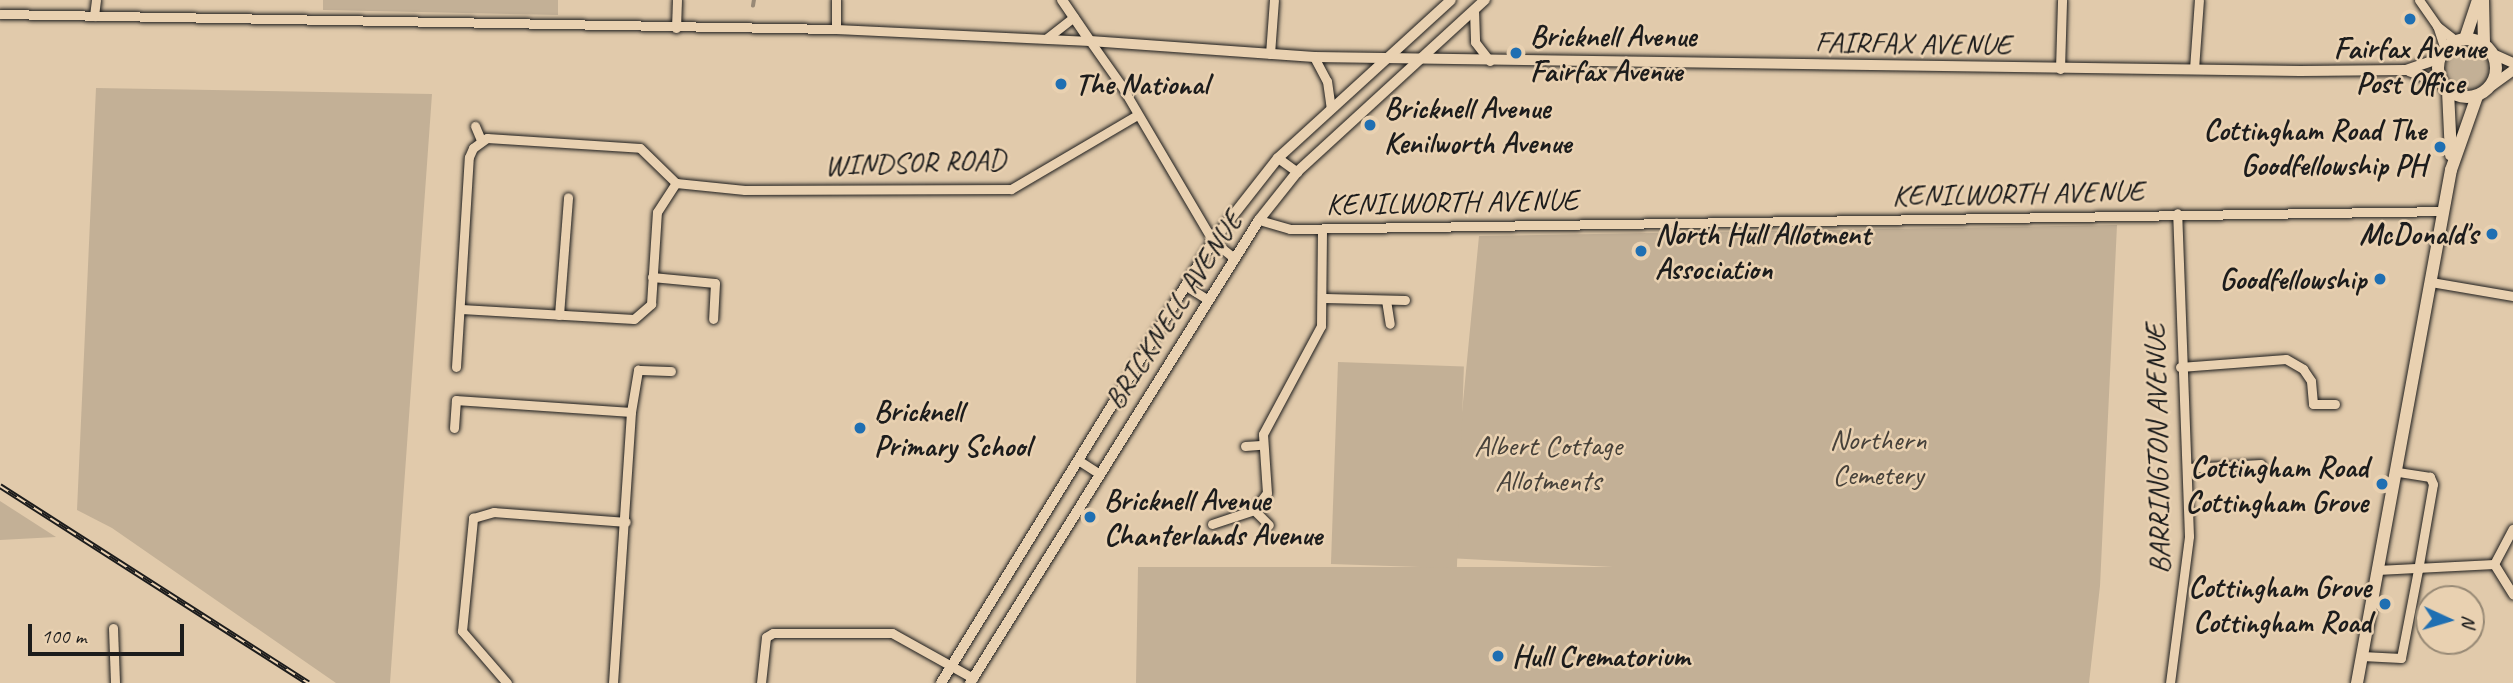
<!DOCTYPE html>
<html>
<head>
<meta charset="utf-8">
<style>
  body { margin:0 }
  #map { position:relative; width:2513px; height:683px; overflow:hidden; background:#e1caab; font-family:Caveat,sans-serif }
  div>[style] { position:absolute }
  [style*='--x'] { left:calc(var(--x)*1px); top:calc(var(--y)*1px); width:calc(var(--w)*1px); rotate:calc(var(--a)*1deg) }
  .green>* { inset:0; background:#c3b096; transform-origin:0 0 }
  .round { border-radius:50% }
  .stream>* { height:3.5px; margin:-1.75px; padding:0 1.75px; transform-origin:1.75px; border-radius:1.75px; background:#988976 }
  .roads { filter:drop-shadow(0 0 2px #1c1c1c) drop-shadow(0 0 2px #1c1c1c) }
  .minor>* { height:9px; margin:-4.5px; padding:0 4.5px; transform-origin:4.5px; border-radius:4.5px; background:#e9d1b1 }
  .tertiary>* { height:10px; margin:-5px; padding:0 5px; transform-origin:5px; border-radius:5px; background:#e9d1b1 }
  .secondary>* { height:12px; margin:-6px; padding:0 6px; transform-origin:6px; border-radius:6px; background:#e9d1b1 }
  .secondary>.ring { margin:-6px; padding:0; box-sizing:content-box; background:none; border:12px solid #e9d1b1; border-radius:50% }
  .rail>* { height:6px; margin-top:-3px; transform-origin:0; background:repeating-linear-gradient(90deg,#e9d1b1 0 10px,#1c1c1c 0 20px); box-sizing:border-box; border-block:2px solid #1c1c1c }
  .dots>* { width:19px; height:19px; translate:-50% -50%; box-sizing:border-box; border:4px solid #e9d1b1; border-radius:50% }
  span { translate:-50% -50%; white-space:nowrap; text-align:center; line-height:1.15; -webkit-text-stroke:5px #e9d1b1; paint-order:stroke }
  .poi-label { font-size:30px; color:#1c1c1c; font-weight:700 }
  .left { translate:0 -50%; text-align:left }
  .right { translate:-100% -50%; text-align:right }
  .street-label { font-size:30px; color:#1c1c1c }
  .park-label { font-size:30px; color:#46413a }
  .north { position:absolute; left:2415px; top:585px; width:70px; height:70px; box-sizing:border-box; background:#e9d1b1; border:2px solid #978975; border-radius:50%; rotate:94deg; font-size:19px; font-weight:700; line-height:28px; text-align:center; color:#1c1c1c }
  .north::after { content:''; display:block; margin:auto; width:24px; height:32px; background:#1f6fb2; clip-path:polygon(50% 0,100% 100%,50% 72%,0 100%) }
  .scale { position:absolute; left:28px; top:624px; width:156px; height:32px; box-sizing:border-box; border:4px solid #1c1c1c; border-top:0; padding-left:9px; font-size:21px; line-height:24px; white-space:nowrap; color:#1c1c1c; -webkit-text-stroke:5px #e9d1b1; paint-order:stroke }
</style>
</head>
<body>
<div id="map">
  <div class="green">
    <i style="clip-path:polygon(323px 0,558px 0,558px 15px,323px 10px)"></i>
    <i class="round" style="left:2445px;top:46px;width:46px;height:46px"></i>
    <i style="clip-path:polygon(96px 88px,432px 94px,390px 683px,336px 683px,112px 528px,77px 510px)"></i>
    <i style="clip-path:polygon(2117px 225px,2100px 586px,2089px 683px,1136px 683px,1138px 567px,1613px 567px,1448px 558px,1479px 236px)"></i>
    <i style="left:1338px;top:362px;width:126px;height:202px;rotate:2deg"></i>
    <i style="clip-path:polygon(0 501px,56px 537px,0 540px)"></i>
  </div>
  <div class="stream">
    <i style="--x:753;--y:6;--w:6;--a:-81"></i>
  </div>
  <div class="roads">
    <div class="minor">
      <i style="--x:836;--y:0;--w:29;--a:90"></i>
      <i style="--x:2419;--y:0;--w:32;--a:55"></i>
      <i style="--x:2437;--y:26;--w:24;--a:38"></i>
      <i style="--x:1474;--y:10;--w:32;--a:88"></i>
      <i style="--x:1475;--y:42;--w:24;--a:52"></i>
      <i style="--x:0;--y:14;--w:836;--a:1.03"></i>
      <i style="--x:836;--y:29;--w:254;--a:2.7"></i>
      <i style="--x:1090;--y:41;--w:54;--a:54.8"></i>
      <i style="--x:1121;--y:85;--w:181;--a:59.5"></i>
      <i style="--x:1213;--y:241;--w:27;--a:39"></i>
      <i style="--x:94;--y:16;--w:16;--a:-83"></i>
      <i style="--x:676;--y:28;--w:28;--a:-88"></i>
      <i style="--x:2438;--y:28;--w:23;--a:72"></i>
      <i style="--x:1047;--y:38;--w:34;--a:-38"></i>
      <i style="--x:1270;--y:54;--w:54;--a:-85.8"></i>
      <i style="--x:1314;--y:57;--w:27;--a:62"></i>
      <i style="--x:1327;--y:81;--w:27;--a:82"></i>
      <i style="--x:2060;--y:69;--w:69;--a:-88.3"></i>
      <i style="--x:2194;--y:69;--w:69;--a:-85.9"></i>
      <i style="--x:475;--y:126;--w:15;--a:67"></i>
      <i style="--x:1278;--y:158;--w:24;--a:36"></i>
      <i style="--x:1259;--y:220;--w:32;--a:16"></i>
      <i style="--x:1290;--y:229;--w:1154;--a:-0.89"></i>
      <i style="--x:652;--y:277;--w:63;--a:5.4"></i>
      <i style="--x:715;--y:283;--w:36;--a:93"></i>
      <i style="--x:2431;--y:282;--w:83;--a:9.7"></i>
      <i style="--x:1186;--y:286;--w:26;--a:32"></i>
      <i style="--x:1325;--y:298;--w:80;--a:1.4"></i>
      <i style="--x:1386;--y:300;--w:24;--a:81"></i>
      <i style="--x:461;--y:309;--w:173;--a:3.3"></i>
      <i style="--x:634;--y:319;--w:23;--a:-41"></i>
      <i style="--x:651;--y:304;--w:92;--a:-86.3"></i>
      <i style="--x:657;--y:212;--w:35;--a:-57"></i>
      <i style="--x:559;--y:315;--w:118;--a:-85.6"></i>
      <i style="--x:456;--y:367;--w:210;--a:-86.5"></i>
      <i style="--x:469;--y:157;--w:10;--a:-66"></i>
      <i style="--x:473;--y:148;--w:17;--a:-36"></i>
      <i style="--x:487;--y:138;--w:153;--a:3.7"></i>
      <i style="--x:640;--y:148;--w:50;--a:44.2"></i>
      <i style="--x:676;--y:183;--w:69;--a:5.8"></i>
      <i style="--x:745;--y:190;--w:266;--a:-0.2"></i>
      <i style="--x:1011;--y:189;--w:146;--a:-30.4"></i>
      <i style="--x:2180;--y:367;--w:106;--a:-4.3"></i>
      <i style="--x:2286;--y:359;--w:20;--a:30"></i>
      <i style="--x:2303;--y:369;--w:14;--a:56"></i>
      <i style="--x:2311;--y:381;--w:23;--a:85"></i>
      <i style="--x:2313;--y:404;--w:22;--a:0"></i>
      <i style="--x:454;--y:428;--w:28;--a:-86"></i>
      <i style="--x:456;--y:400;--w:175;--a:3.9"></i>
      <i style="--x:1245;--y:446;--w:16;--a:-4"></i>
      <i style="--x:1078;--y:460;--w:24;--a:33"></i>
      <i style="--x:2187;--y:468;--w:74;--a:-3.1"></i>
      <i style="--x:1254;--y:510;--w:21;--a:45"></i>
      <i style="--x:1212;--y:524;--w:44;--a:-18.4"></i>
      <i style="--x:1254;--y:510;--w:21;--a:-53"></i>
      <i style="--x:1267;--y:493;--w:59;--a:-93.9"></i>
      <i style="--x:1263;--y:434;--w:123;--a:-61.8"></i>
      <i style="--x:1321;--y:326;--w:97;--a:-89.4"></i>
      <i style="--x:2494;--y:564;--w:40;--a:-62"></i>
      <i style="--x:2494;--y:564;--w:36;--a:58"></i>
      <i style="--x:2377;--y:570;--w:117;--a:-2.9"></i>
      <i style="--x:113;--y:628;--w:55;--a:87.9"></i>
      <i style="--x:2362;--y:656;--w:39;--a:3"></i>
      <i style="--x:2401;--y:658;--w:90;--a:-79.1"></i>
      <i style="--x:2418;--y:570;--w:87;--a:-80.1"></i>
      <i style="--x:2433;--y:484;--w:8;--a:-113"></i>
      <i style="--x:2430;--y:477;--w:33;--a:-171"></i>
      <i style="--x:507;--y:683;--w:69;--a:-130.9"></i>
      <i style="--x:462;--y:631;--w:114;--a:-84.4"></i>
      <i style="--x:473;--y:518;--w:22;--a:-16"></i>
      <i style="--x:494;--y:512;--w:132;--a:4.3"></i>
      <i style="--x:613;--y:683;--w:272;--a:-86.2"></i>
      <i style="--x:631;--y:412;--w:43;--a:-80.5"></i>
      <i style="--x:638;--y:370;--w:33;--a:2"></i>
      <i style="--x:761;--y:683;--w:46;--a:-83.8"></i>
      <i style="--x:766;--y:637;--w:8;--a:-30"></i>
      <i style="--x:773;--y:633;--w:119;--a:0"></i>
      <i style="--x:892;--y:633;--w:93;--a:29.1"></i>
      <i style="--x:2170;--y:683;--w:148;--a:-82.6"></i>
      <i style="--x:2189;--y:536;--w:323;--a:-92.1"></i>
    </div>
    <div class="tertiary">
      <i style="--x:1062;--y:0;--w:50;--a:55.7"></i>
      <i style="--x:1090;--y:41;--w:225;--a:4.1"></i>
      <i style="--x:1314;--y:57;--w:986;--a:0.81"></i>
      <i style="--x:2300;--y:71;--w:106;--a:-0.5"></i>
      <i style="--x:2406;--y:70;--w:36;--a:-19"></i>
      <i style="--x:2493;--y:54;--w:22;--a:24"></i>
      <i style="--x:2409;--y:71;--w:36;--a:21"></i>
      <i style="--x:2490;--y:87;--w:29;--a:-36"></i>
      <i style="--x:941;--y:683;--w:519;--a:-58.39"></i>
      <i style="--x:1213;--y:241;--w:105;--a:-51.9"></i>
      <i style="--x:1278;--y:158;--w:234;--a:-42.4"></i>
      <i style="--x:970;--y:683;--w:546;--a:-58.03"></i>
      <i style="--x:1259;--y:220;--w:61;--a:-51.6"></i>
      <i style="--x:1297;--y:172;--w:255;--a:-42.5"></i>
    </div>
    <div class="secondary">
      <i style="--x:2483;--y:0;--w:44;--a:88.7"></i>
      <i style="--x:2465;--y:39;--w:41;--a:-71.6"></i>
      <i class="ring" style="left:2438px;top:39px;width:46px;height:46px"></i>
      <i style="--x:2448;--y:91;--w:64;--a:87.3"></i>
      <i style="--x:2357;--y:683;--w:522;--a:-79.62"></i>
      <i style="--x:2451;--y:170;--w:78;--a:-70.6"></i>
    </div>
  </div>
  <div class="rail">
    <i style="--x:0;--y:486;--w:366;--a:32.6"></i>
  </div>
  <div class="dots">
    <i style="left:2410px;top:19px;background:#1f6fb2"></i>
    <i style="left:1516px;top:53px;background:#1f6fb2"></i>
    <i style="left:1061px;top:84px;background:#1f6fb2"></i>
    <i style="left:1370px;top:125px;background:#1f6fb2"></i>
    <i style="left:2440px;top:147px;background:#1f6fb2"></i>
    <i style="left:2492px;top:234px;background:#1f6fb2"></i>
    <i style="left:1641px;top:251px;background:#1f6fb2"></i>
    <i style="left:2380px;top:279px;background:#1f6fb2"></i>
    <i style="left:860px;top:428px;background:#1f6fb2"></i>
    <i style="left:2382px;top:484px;background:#1f6fb2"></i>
    <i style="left:1090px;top:517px;background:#1f6fb2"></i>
    <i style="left:2385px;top:604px;background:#1f6fb2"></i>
    <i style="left:1498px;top:656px;background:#1f6fb2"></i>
  </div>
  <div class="poi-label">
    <span class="left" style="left:1530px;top:53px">Bricknell Avenue<br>Fairfax Avenue</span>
    <span style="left:2410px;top:65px">Fairfax Avenue<br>Post Office</span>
    <span class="left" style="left:1075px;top:84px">The National</span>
    <span class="left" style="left:1384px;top:125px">Bricknell Avenue<br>Kenilworth Avenue</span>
    <span class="right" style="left:2426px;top:147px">Cottingham Road The<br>Goodfellowship PH</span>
    <span class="left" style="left:1655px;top:251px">North Hull Allotment<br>Association</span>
    <span class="right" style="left:2478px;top:234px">McDonald's</span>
    <span class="right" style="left:2366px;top:279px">Goodfellowship</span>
    <span class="left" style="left:874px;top:428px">Bricknell<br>Primary School</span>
    <span class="right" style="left:2368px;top:484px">Cottingham Road<br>Cottingham Grove</span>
    <span class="left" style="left:1104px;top:517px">Bricknell Avenue<br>Chanterlands Avenue</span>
    <span class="right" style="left:2371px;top:604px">Cottingham Grove<br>Cottingham Road</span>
    <span class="left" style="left:1512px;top:656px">Hull Crematorium</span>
  </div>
  <div class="street-label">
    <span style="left:1913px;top:43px;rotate:1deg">FAIRFAX AVENUE</span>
    <span style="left:915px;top:162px;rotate:-2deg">WINDSOR ROAD</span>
    <span style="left:2018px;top:193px;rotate:-1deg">KENILWORTH AVENUE</span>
    <span style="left:1452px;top:202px;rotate:-1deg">KENILWORTH AVENUE</span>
    <span style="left:1173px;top:310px;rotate:-57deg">BRICKNELL AVENUE</span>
    <span style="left:2157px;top:449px;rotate:-91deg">BARRINGTON AVENUE</span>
  </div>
  <div class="park-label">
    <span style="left:1878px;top:456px">Northern<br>Cemetery</span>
    <span style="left:1548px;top:462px">Albert Cottage<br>Allotments</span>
  </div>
  <div class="north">N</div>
  <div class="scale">100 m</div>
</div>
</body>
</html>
